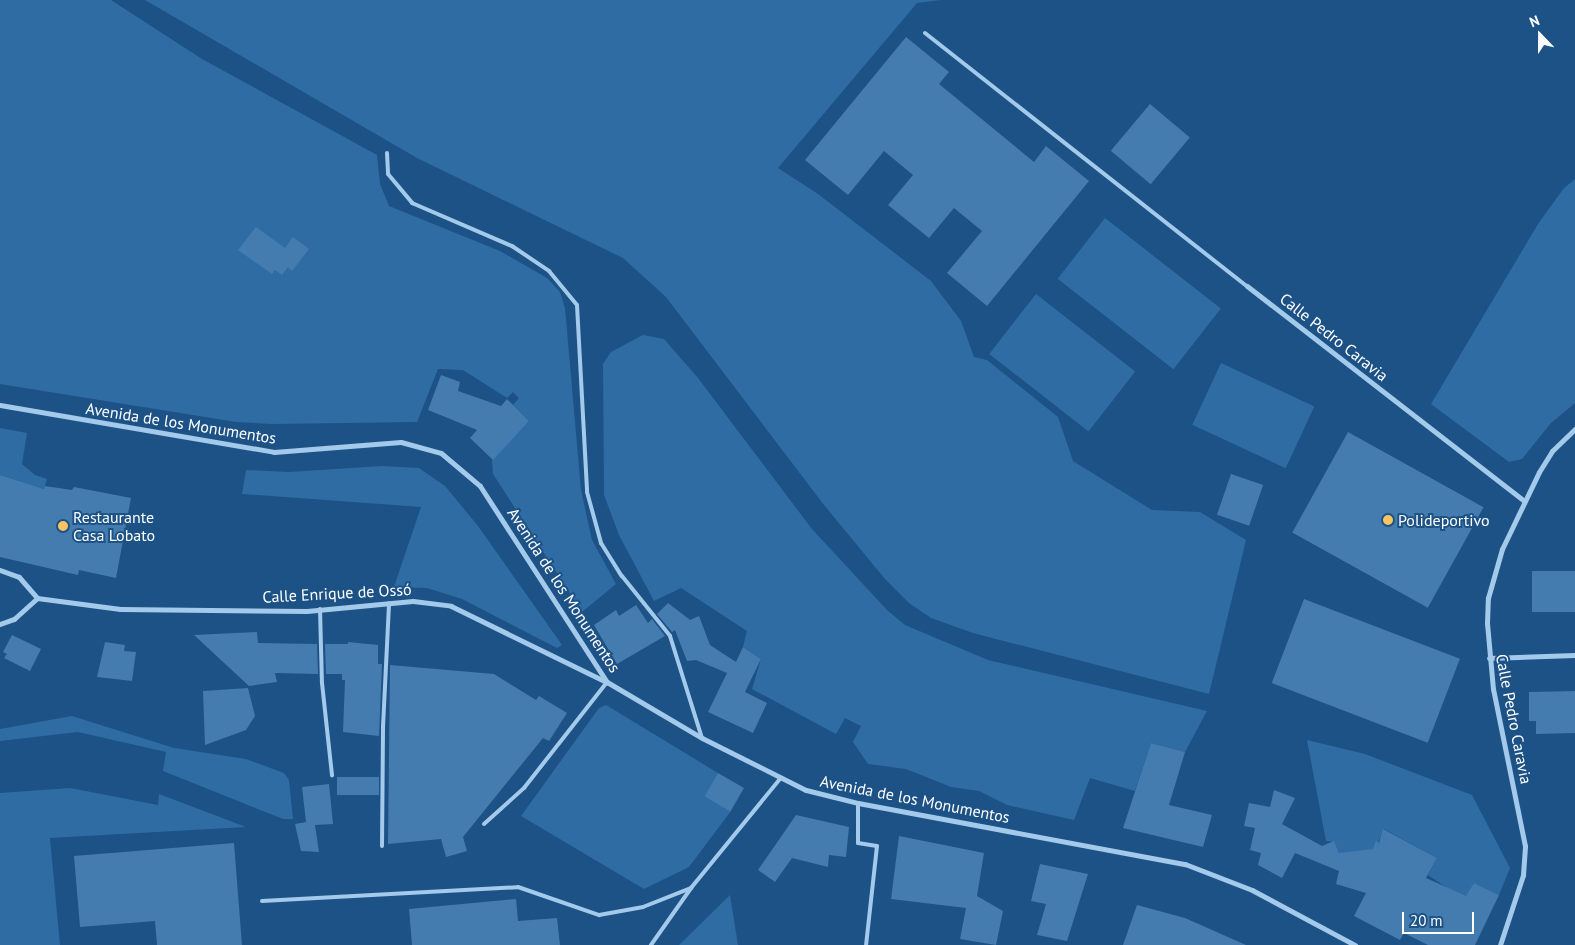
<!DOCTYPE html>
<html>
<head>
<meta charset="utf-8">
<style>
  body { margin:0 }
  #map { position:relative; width:1575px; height:945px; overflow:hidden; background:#1c5286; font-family:"PT Sans",sans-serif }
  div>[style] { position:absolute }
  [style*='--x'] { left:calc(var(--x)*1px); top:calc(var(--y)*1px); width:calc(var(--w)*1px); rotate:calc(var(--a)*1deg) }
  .green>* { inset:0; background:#2f6ca4; transform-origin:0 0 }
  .building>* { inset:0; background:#447caf; transform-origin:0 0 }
  .lane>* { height:4px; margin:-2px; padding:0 2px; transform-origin:2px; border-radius:2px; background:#a3c9eb }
  .street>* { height:5px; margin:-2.5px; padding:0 2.5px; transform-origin:2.5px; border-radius:2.5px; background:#a3c9eb }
  .dots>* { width:14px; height:14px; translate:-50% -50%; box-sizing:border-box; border:2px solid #1c5286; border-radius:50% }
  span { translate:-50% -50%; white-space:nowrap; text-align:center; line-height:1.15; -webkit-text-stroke:4px #1c5286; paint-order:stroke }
  .street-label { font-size:16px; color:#fff }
  .poi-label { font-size:16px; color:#fff }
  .left { translate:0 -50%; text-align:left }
  .north { position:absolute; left:1515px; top:10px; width:50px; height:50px; -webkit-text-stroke:4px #1c5286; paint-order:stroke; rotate:338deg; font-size:14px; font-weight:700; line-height:20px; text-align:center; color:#fff }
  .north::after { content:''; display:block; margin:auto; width:18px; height:22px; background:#fff; clip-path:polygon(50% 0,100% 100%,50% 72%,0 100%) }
  .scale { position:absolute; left:1402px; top:912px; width:72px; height:22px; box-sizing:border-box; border:2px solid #fff; border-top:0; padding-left:6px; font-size:15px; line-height:18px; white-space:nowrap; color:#fff; -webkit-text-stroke:4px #1c5286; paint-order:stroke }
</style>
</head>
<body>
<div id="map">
  <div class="green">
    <i style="clip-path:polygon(0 0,111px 0,202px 59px,377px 155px,380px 184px,389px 206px,500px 251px,547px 278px,560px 292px,565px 308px,581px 490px,592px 540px,616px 584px,582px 612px,493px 474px,492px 460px,529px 421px,513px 405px,519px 398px,513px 392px,507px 398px,463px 370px,438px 369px,417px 422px,272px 424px,236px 422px,0 384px)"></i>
    <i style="clip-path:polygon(145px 0,941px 0,917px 3px,778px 168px,818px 194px,931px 281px,961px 321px,974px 357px,987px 360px,1058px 417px,1073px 461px,1152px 510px,1200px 512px,1246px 540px,1209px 694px,973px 633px,931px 618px,909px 603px,885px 579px,824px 505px,666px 297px,623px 258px,417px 158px)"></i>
    <i style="clip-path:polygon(1575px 179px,1575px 403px,1551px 423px,1522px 459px,1509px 462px,1431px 404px,1538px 224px,1564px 188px)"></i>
    <i style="left:1105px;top:218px;width:147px;height:77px;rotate:38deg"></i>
    <i style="left:1036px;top:294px;width:126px;height:76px;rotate:38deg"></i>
    <i style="clip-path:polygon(643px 335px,664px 339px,698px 378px,812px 529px,887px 610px,905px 625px,988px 660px,1207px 711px,1185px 752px,1151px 743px,1135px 791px,1090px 778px,1074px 820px,1007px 805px,979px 791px,951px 787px,906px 769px,868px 764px,853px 742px,861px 726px,845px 718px,836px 734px,752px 689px,761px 659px,743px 647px,747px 631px,681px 588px,654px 601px,619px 535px,604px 495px,603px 364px,611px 352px)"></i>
    <i style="left:1221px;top:363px;width:103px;height:68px;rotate:25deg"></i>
    <i style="clip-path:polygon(0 428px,27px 433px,22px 464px,35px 475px,47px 479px,44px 489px,0 475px)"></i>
    <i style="clip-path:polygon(382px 466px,419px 468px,445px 486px,478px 526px,562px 645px,557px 648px,462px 599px,427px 588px,394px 587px,421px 507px,242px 494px,246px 470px,289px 472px)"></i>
    <i style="clip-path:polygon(606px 705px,718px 773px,705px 797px,731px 811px,689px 867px,644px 889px,521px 816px,599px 708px)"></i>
    <i style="clip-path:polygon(72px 716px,174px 748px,246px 759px,284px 773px,289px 780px,293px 819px,283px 819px,163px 771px,166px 752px,78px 732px,0 741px,0 729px)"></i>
    <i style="clip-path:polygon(1307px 740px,1365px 754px,1472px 795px,1510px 868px,1499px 895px,1474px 883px,1465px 900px,1428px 875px,1437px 858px,1384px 829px,1365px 873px,1339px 853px,1334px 842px,1326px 841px)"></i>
    <i style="clip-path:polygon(70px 788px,158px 805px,159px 794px,246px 827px,50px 838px,60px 945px,0 945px,0 793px)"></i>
    <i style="clip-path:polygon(730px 895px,738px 945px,679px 945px)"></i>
  </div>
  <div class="building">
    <i style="clip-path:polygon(906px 37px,949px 72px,939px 84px,1034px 162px,1046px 146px,1089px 181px,987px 306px,947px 273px,982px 231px,954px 208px,929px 238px,888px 205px,913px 175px,884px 151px,848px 195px,805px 160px)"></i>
    <i style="left:1150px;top:104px;width:52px;height:61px;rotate:40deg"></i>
    <i style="clip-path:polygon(256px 227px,285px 248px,293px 237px,309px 249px,292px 271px,288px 267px,282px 275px,275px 270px,272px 274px,238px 250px)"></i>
    <i style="clip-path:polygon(441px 375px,460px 382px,458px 391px,501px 406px,507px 399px,529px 421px,493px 460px,470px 438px,477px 430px,428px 410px)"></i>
    <i style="left:1348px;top:432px;width:155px;height:115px;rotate:29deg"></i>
    <i style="left:1231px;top:474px;width:34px;height:43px;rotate:19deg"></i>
    <i style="clip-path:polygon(0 475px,44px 489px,45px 486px,72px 490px,74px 487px,131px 498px,116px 578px,79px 570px,78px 575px,0 557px)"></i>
    <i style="left:1575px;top:571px;width:41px;height:43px;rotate:90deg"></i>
    <i style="left:1304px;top:599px;width:167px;height:90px;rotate:21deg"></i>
    <i style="clip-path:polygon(668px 603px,690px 620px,699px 616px,710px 645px,736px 662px,743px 647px,761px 659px,745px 692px,767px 703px,753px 733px,708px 712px,727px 673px,696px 660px,687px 661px,675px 630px,672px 632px,657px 614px)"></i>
    <i style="clip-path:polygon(636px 605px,648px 623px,652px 619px,665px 636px,617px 664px,594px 625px,616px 610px,619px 616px)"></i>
    <i style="clip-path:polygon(257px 632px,258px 643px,317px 644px,318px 674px,275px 673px,277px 682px,249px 686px,194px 635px)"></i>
    <i style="clip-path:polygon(12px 635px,41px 649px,30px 671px,4px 658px,7px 654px,3px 652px)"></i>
    <i style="clip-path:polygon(105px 642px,125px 645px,124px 651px,136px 652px,132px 681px,97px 677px)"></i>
    <i style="clip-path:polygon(348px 642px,378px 645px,378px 664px,382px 664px,379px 736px,343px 732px,345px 680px,342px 680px,342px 674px,326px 674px,325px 644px,348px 644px)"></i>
    <i style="clip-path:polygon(390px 665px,494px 674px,536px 700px,539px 696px,567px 713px,549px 741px,543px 738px,463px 837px,467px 851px,446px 857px,441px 839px,388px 844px)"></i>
    <i style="clip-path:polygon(248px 688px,255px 716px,246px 730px,205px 745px,203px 691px)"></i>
    <i style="clip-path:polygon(1575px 691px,1575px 733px,1536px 734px,1536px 721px,1529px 721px,1529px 692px)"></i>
    <i style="clip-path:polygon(1151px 743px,1185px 752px,1169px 805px,1212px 815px,1203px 847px,1123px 828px)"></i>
    <i style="left:718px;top:773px;width:30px;height:27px;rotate:30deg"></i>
    <i style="left:379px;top:777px;width:18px;height:42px;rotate:90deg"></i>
    <i style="clip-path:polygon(329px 784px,333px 824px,315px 825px,319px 852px,301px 851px,295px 824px,306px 822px,302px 787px)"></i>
    <i style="clip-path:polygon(1274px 790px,1295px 798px,1282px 824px,1322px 846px,1334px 841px,1339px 853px,1373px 849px,1376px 841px,1379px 843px,1383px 829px,1437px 858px,1426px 878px,1466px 896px,1474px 883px,1499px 895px,1475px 945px,1428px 945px,1404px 933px,1400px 940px,1354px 916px,1366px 893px,1336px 884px,1339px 871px,1295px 853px,1282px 878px,1258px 865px,1261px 853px,1250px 850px,1255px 828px,1244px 826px,1249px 803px,1270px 807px)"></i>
    <i style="clip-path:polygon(796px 815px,849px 827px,846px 857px,829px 855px,828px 867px,792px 858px,775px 882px,758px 870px)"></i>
    <i style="clip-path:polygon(899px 836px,984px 853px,977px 896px,1003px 911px,996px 945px,960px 939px,966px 908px,891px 899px)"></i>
    <i style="clip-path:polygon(234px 843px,242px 945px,157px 945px,155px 921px,80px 927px,74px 856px)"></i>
    <i style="clip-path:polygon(1040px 864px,1088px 874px,1067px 941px,1037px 935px,1046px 904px,1031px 901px)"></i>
    <i style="clip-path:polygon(516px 899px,518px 921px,557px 918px,560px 945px,412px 945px,409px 909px)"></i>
    <i style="clip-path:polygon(1137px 905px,1185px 918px,1246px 945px,1123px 945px)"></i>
  </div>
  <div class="lane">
    <i style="--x:925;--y:33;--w:410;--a:38.2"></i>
    <i style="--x:387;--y:153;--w:21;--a:87"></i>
    <i style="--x:388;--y:174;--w:38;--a:50"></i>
    <i style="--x:412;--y:203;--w:109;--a:23.3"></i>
    <i style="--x:512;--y:246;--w:45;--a:34"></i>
    <i style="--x:549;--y:271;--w:44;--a:50.5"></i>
    <i style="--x:577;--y:305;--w:187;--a:86.9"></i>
    <i style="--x:587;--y:492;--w:53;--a:74.6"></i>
    <i style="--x:601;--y:543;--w:39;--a:58"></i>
    <i style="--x:622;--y:576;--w:77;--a:51.3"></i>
    <i style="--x:670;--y:636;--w:107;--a:72.6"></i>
    <i style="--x:320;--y:609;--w:74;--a:88.5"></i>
    <i style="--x:322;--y:683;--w:93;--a:83.8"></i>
    <i style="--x:858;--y:803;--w:40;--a:90"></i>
    <i style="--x:858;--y:843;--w:19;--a:9"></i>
    <i style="--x:877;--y:846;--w:100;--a:96.3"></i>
    <i style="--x:484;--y:824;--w:54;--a:-42"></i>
    <i style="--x:524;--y:788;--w:135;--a:-51.9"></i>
    <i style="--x:382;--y:846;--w:119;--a:-89.5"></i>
    <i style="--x:383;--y:727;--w:124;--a:-87.2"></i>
    <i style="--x:262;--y:901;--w:256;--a:-3.1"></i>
    <i style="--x:518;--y:887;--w:86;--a:19.1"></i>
    <i style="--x:599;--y:915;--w:45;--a:-10.3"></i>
    <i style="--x:643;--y:907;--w:52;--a:-21.6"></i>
    <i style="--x:651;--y:945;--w:70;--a:-54.9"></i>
    <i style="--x:691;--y:888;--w:141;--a:-50.8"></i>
  </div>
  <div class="street">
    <i style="--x:1247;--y:286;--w:351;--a:37.8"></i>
    <i style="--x:0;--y:405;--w:278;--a:9.7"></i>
    <i style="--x:274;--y:452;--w:127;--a:-4.5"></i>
    <i style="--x:401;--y:442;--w:41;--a:15.4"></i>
    <i style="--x:441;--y:453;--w:51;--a:40.2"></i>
    <i style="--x:480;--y:486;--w:234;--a:57.1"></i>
    <i style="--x:607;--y:682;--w:110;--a:30.5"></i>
    <i style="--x:702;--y:738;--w:116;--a:26.6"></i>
    <i style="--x:806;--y:790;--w:54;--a:14"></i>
    <i style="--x:858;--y:803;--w:333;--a:10.6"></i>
    <i style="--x:1185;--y:864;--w:72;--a:21.2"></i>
    <i style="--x:1252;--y:890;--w:117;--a:28.1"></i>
    <i style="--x:0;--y:570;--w:20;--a:20"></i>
    <i style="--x:19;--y:577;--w:28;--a:49"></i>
    <i style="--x:0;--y:624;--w:15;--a:-20"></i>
    <i style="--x:14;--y:619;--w:31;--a:-42"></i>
    <i style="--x:37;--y:598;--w:84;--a:7.5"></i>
    <i style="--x:120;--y:609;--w:187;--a:0.6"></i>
    <i style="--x:307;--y:611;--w:106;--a:-5.4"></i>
    <i style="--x:413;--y:601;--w:38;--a:7"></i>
    <i style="--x:451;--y:606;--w:173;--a:26.1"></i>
    <i style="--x:1489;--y:658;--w:86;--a:-2"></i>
    <i style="--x:1500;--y:945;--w:74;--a:-71.8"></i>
    <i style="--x:1523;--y:875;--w:29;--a:-86"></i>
    <i style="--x:1525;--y:846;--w:160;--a:-101.5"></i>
    <i style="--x:1493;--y:689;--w:66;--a:-95.2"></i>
    <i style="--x:1487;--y:623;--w:25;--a:-88"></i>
    <i style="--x:1488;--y:598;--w:51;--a:-74.1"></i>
    <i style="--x:1502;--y:549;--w:85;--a:-64.3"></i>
    <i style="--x:1539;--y:472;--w:25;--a:-58"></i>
    <i style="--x:1552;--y:451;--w:32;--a:-44"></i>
  </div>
  <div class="dots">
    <i style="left:1388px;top:520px;background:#fcc460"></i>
    <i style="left:63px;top:526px;background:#fcc460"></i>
  </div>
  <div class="street-label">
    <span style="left:1334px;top:337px;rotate:38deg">Calle Pedro Caravia</span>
    <span style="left:181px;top:423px;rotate:9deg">Avenida de los Monumentos</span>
    <span style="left:564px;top:590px;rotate:57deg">Avenida de los Monumentos</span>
    <span style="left:337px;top:593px;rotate:-3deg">Calle Enrique de Ossó</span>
    <span style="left:1514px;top:719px;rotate:79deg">Calle Pedro Caravia</span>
    <span style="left:915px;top:799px;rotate:11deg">Avenida de los Monumentos</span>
  </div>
  <div class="poi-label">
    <span class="left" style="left:73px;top:526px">Restaurante<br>Casa Lobato</span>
    <span class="left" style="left:1398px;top:520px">Polideportivo</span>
  </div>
  <div class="north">N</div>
  <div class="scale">20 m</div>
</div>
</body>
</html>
